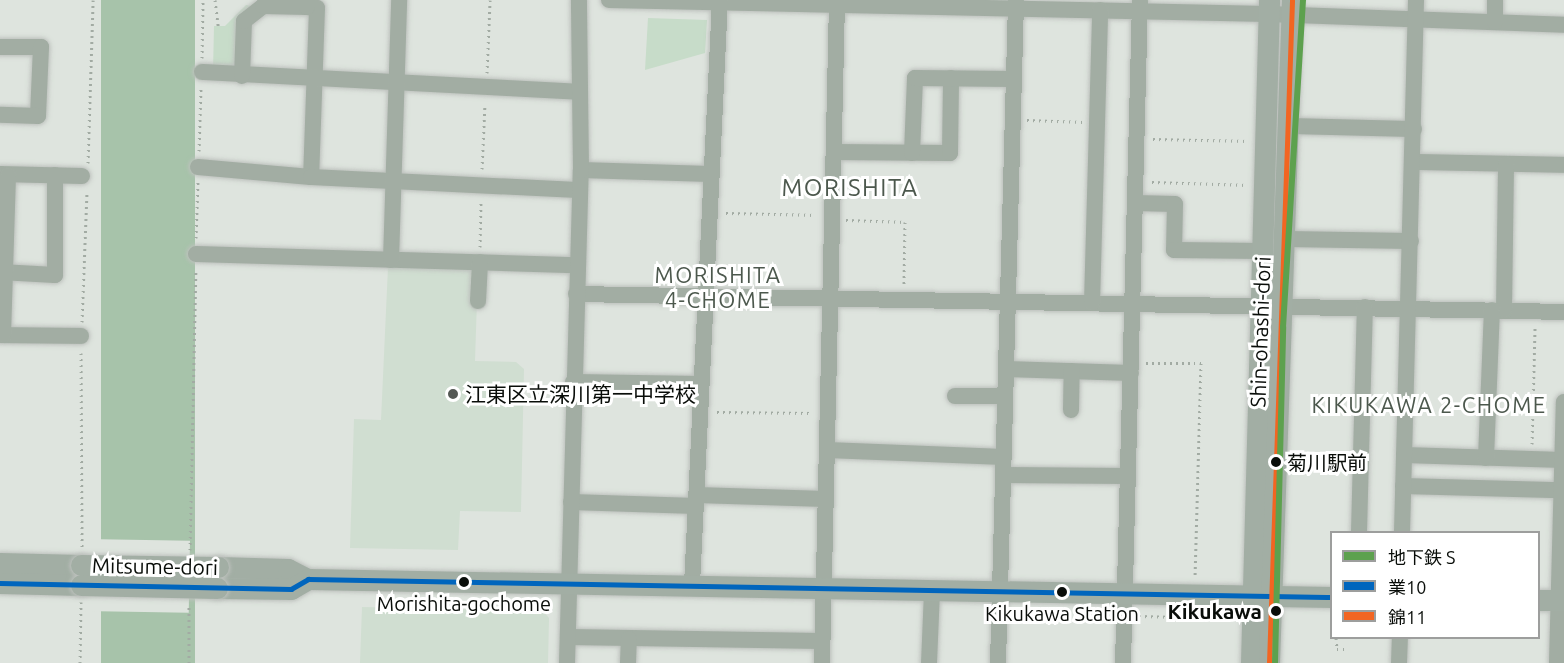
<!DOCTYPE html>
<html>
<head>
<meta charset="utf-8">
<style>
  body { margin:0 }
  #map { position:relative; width:1564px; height:663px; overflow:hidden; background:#dee4de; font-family:Ubuntu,"Noto Sans JP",sans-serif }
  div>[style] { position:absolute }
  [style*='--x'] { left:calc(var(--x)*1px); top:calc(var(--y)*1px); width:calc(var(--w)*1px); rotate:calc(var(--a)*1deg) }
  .built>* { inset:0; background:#d0ded1 }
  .green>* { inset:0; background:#c7dcc9 }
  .water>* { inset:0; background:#a7c3aa; transform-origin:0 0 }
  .pier>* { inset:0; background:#dee4de; transform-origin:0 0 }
  .path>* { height:3px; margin-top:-1.5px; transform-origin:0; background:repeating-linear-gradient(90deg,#a2aba3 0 1.5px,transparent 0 6px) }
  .roads { filter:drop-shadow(0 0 2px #bdc1bd) drop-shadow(0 0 2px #bdc1bd) }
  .minor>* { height:16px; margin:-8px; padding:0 8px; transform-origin:8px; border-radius:8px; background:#a2ada3 }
  .major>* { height:21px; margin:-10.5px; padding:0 10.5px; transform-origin:10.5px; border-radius:10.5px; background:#a2aea4 }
  .bridges { filter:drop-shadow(0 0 2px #bdc1bd) drop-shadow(0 0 2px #bdc1bd) }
  .major-bridge>* { height:21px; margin:-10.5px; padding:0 10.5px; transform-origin:10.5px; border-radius:10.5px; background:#a2aea4 }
  .bus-1>* { height:4.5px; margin:-2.25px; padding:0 2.25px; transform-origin:2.25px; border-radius:2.25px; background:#0065bd }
  .bus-2>* { height:4.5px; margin:-2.25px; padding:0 2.25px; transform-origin:2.25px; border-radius:2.25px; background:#f26522 }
  .metro-1>* { height:6px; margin:-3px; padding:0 3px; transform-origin:3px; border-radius:3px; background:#5da14e }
  .dots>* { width:16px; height:16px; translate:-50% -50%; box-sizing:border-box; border:3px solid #fff; border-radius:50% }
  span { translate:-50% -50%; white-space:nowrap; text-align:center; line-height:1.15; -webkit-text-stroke:6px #fff; paint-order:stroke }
  .bus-label { font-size:20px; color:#090d09 }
  .left { translate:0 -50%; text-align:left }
  .street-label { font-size:21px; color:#090d09 }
  .poi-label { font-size:21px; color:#090d09 }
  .stop-label { font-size:21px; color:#090d09; font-weight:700 }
  .right { translate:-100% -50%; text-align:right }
  .neighbourhood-label { font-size:22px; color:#4c584d; letter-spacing:1.5px }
  .quarter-label { font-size:24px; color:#4c584d; letter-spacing:1.5px }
  .legend { position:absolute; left:1330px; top:531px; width:210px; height:108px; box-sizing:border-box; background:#fff; border:2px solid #9d9e9d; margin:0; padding:8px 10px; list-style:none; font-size:18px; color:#090d09 }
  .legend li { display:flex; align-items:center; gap:12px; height:30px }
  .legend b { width:30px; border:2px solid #9d9e9d }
</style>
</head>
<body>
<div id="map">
  <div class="built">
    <i style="clip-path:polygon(388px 267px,478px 270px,475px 361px,516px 362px,524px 369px,521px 512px,460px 511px,458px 550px,350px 548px,354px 419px,381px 420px)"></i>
    <i style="clip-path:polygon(362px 607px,543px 611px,549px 618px,548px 663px,360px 663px)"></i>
  </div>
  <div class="green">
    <i style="clip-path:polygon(246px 5px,256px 7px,238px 73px,213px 71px,214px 26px,225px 26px)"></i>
    <i style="clip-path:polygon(648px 18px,707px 20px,705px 53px,645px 70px)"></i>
  </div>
  <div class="water">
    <i style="left:101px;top:0;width:94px;height:663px"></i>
  </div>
  <div class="pier">
    <i style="left:85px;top:539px;width:105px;height:72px;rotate:1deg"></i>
  </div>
  <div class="path">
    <i style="--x:215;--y:0;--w:26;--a:83"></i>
    <i style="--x:202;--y:58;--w:58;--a:-89"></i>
    <i style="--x:487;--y:73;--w:73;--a:-87.6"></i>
    <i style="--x:1027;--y:120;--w:56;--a:2"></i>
    <i style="--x:1153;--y:139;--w:95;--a:1.2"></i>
    <i style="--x:199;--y:151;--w:65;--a:-88.2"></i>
    <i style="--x:88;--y:163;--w:163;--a:-88.2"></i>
    <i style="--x:482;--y:169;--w:65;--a:-87.4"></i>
    <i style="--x:1152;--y:182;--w:95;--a:1.8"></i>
    <i style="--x:726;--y:213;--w:90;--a:1.3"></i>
    <i style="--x:846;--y:220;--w:59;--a:1.9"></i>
    <i style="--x:905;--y:222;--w:63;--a:90.9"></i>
    <i style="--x:196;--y:238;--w:56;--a:-88"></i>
    <i style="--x:480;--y:247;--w:47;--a:-88.8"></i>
    <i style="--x:82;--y:322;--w:131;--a:-87.8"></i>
    <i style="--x:81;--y:353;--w:194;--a:89.7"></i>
    <i style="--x:1146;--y:363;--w:55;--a:0"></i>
    <i style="--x:1201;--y:363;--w:215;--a:91.6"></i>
    <i style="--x:717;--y:412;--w:96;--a:0.6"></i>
    <i style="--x:1532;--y:444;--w:117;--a:-88.5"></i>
    <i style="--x:190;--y:550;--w:281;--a:-88.8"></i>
    <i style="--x:1139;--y:616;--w:79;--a:1.5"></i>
    <i style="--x:1336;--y:638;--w:11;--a:85"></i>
    <i style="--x:1337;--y:649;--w:7;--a:0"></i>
    <i style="--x:80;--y:663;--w:61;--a:-89.1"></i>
    <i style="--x:189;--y:663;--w:58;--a:-90"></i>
  </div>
  <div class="roads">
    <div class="minor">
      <i style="--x:609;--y:0;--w:659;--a:1.22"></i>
      <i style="--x:1268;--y:14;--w:296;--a:2.1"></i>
      <i style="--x:307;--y:7;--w:10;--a:6"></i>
      <i style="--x:317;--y:8;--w:169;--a:92"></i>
      <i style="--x:1495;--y:22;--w:22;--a:-90"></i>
      <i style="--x:0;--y:47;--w:41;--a:0"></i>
      <i style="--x:41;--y:47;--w:69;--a:92.5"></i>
      <i style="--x:38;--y:116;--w:38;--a:-178"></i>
      <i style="--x:202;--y:72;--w:378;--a:3"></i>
      <i style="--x:242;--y:76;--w:55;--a:-87.9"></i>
      <i style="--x:244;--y:21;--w:24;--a:-38"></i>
      <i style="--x:263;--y:6;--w:44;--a:1.3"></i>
      <i style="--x:307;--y:7;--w:7;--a:-90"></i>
      <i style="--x:1288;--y:126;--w:126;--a:1.4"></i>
      <i style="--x:834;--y:152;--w:116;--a:0.5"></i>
      <i style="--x:950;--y:153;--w:75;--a:-89.2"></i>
      <i style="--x:912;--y:153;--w:75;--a:-87.7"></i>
      <i style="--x:915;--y:78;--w:99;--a:0.6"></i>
      <i style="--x:1413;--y:162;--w:151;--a:1.1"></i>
      <i style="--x:198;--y:167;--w:113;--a:5.1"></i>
      <i style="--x:311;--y:177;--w:267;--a:2.8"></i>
      <i style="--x:581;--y:170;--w:129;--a:1.8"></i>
      <i style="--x:0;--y:174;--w:82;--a:1.4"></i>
      <i style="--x:1135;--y:203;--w:40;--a:1.4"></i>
      <i style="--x:1175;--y:204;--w:46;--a:91.2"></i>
      <i style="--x:1174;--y:250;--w:88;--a:0.7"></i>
      <i style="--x:1286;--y:239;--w:125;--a:0.9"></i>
      <i style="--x:196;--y:254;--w:380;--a:1.7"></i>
      <i style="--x:391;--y:260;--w:260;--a:-88.2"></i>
      <i style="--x:0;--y:272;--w:55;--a:3.1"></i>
      <i style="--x:55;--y:275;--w:100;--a:-90"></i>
      <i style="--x:576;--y:294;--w:988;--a:1.04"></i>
      <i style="--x:478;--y:301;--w:39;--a:-87"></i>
      <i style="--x:1092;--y:303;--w:293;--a:-88.4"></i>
      <i style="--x:1504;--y:310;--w:146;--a:-89.2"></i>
      <i style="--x:0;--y:335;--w:81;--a:0.7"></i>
      <i style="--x:3;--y:335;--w:160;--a:-88.2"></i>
      <i style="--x:1006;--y:369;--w:125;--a:1.8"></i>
      <i style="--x:573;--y:382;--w:128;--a:0.9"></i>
      <i style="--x:955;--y:396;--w:50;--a:0"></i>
      <i style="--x:1071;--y:410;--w:39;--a:-89"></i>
      <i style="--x:827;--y:450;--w:177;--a:2.3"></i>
      <i style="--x:1404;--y:455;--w:159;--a:1.8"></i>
      <i style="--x:1486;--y:458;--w:148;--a:-87.7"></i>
      <i style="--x:1003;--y:475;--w:125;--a:0.5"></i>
      <i style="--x:1403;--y:486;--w:158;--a:1.5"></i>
      <i style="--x:696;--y:495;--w:130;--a:1.8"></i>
      <i style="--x:571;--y:502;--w:125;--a:1.8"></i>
      <i style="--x:1359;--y:532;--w:225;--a:-88.5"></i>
      <i style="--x:1402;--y:532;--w:532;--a:-88.49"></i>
      <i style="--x:692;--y:585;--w:586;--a:-87.26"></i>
      <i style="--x:568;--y:637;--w:254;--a:0.9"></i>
      <i style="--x:567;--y:663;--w:493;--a:-88.4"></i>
      <i style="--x:581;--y:170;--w:170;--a:-90.7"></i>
      <i style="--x:628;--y:663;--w:24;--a:-88"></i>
      <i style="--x:822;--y:663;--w:663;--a:-88.7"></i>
      <i style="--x:929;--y:663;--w:73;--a:-87.6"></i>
      <i style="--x:998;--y:663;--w:662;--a:-88.44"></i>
      <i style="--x:1123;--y:663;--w:662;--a:-88.53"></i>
      <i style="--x:1399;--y:663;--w:25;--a:-88"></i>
      <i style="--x:1557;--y:663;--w:261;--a:-88.5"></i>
    </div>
    <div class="major">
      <i style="--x:0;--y:563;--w:81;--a:1.4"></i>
      <i style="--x:218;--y:567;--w:70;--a:1.6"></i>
      <i style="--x:288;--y:569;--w:22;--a:27"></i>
      <i style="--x:308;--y:579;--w:1024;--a:1.01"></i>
      <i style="--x:0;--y:583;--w:81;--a:1.4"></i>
      <i style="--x:217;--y:588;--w:74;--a:0.8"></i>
      <i style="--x:291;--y:589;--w:20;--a:-30"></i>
      <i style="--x:1538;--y:600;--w:26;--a:0"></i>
      <i style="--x:1251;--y:663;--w:663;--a:-88.44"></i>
      <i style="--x:1269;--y:663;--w:663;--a:-88.01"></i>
    </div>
  </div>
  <div class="bridges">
    <div class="major-bridge">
      <i style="--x:81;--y:565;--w:137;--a:0.8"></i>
      <i style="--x:81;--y:585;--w:136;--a:1.3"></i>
    </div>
  </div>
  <div class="bus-1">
    <i style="--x:0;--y:583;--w:291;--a:1.2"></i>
    <i style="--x:291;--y:589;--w:20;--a:-30"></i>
    <i style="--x:308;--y:579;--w:1024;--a:1.01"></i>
  </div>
  <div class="bus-2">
    <i style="--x:1269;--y:663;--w:663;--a:-88.01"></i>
  </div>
  <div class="metro-1">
    <i style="--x:1275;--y:663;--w:336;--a:-88.6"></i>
    <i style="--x:1283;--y:327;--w:328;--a:-86.5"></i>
  </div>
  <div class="dots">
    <i style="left:453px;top:394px;background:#545854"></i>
    <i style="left:1276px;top:462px;background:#090d09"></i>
    <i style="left:464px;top:582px;background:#090d09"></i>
    <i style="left:1062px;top:592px;background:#090d09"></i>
    <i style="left:1276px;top:611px;background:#090d09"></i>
  </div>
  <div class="bus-label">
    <span class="left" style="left:1287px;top:462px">菊川駅前</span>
    <span style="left:464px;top:603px">Morishita-gochome</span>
    <span style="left:1062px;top:613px">Kikukawa Station</span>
  </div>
  <div class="street-label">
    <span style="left:1260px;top:332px;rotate:-88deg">Shin-ohashi-dori</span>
    <span style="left:155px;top:566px;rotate:1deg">Mitsume-dori</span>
  </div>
  <div class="poi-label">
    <span class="left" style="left:465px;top:394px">江東区立深川第一中学校</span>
  </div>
  <div class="stop-label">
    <span class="right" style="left:1262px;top:611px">Kikukawa</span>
  </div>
  <div class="neighbourhood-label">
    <span style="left:718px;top:287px">MORISHITA<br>4-CHOME</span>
    <span style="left:1429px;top:405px">KIKUKAWA 2-CHOME</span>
  </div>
  <div class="quarter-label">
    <span style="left:850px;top:188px">MORISHITA</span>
  </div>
  <ul class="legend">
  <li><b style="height:8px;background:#5da14e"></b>地下鉄 S</li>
  <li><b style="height:8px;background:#0065bd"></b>業10</li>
  <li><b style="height:8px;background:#f26522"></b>錦11</li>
  </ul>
</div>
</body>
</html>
